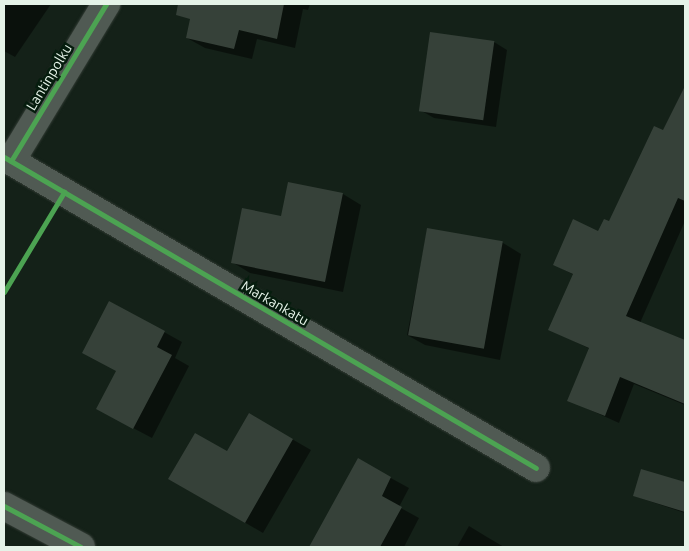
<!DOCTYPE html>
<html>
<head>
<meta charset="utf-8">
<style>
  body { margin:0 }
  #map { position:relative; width:689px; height:551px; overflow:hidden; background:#142118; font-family:Ubuntu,sans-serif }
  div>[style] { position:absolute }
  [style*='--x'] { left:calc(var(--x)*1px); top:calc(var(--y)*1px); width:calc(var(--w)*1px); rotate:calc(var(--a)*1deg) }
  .shadow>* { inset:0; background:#0007 }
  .building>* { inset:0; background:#364139; transform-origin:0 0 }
  .roads { filter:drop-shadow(0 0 1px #333c35) drop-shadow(0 0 1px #333c35) }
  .minor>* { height:28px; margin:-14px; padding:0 14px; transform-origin:14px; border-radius:14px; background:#505a53 }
  .cycleway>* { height:5px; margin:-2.5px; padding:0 2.5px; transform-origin:2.5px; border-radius:2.5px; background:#4ca352 }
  span { translate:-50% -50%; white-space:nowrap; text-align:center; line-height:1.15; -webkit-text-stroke:5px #061d0e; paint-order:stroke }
  .street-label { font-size:14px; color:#e5f3e8 }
  .frame { position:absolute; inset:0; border:5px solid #e5f3e8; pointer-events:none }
</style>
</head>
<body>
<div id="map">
  <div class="shadow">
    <i style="clip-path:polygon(4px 4px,51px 4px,15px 57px,4px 51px)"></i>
    <i style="clip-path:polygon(196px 4px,310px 4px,308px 10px,303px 9px,295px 48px,257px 39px,252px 59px,205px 48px,187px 38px)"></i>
    <i style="clip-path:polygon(494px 42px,507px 50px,496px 127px,434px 118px,420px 110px)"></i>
    <i style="clip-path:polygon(685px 104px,685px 221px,640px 323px,685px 342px,685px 405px,634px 384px,619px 423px,568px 400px,590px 349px,550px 329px,574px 275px,555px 265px,609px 223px)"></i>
    <i style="clip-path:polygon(289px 183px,343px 194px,361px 205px,343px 292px,250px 273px,232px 262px,282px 217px)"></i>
    <i style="clip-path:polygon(428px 229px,503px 243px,521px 254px,500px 360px,425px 345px,407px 335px)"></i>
    <i style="clip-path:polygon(164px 332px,182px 342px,175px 358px,189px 366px,152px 438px,116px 419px)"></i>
    <i style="clip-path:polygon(250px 415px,311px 450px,263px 533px,170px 479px,228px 453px)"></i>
    <i style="clip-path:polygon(358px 460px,409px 488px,399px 507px,419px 518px,404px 547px,311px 547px)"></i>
    <i style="clip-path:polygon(642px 471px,685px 484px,685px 513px,634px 496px)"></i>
    <i style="clip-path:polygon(469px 526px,487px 537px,504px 547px,457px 547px)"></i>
  </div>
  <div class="building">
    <i style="clip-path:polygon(178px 4px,284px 4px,277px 39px,239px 30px,234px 49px,186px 38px,190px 19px,176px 15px)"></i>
    <i style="left:430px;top:32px;width:65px;height:80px;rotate:8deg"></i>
    <i style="clip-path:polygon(685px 86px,685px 201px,678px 198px,626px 316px,685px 340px,685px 404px,620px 377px,605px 416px,567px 401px,589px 348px,548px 330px,573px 274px,553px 265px,573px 219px,598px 231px,604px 219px,609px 221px,654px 126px,663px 130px)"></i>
    <i style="clip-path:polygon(288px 182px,343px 193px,325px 282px,231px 263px,242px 208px,281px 216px)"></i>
    <i style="left:427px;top:228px;width:77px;height:109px;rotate:10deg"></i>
    <i style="clip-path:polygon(109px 301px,165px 331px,157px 347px,172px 355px,133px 429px,96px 409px,116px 371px,82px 353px)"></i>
    <i style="clip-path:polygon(249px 413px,293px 439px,245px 523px,168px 479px,195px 433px,227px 451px)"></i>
    <i style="clip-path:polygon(358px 458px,391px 477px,382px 496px,402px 507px,380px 547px,309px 547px)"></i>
    <i style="clip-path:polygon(641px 469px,685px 482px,685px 512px,633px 496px)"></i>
  </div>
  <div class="roads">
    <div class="minor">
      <i style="--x:4;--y:157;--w:616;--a:30.31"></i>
      <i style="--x:11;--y:161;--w:184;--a:-58.8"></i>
      <i style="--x:4;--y:506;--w:87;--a:28"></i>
    </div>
  </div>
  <div class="cycleway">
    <i style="--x:4;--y:157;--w:616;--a:30.31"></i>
    <i style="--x:11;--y:161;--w:184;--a:-58.8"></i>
    <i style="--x:4;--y:292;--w:117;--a:-59"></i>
    <i style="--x:4;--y:506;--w:87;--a:28"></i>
  </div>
  <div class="street-label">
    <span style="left:49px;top:77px;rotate:-59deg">Lantinpolku</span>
    <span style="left:275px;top:303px;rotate:30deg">Markankatu</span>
  </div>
  <div class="frame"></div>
</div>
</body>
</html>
